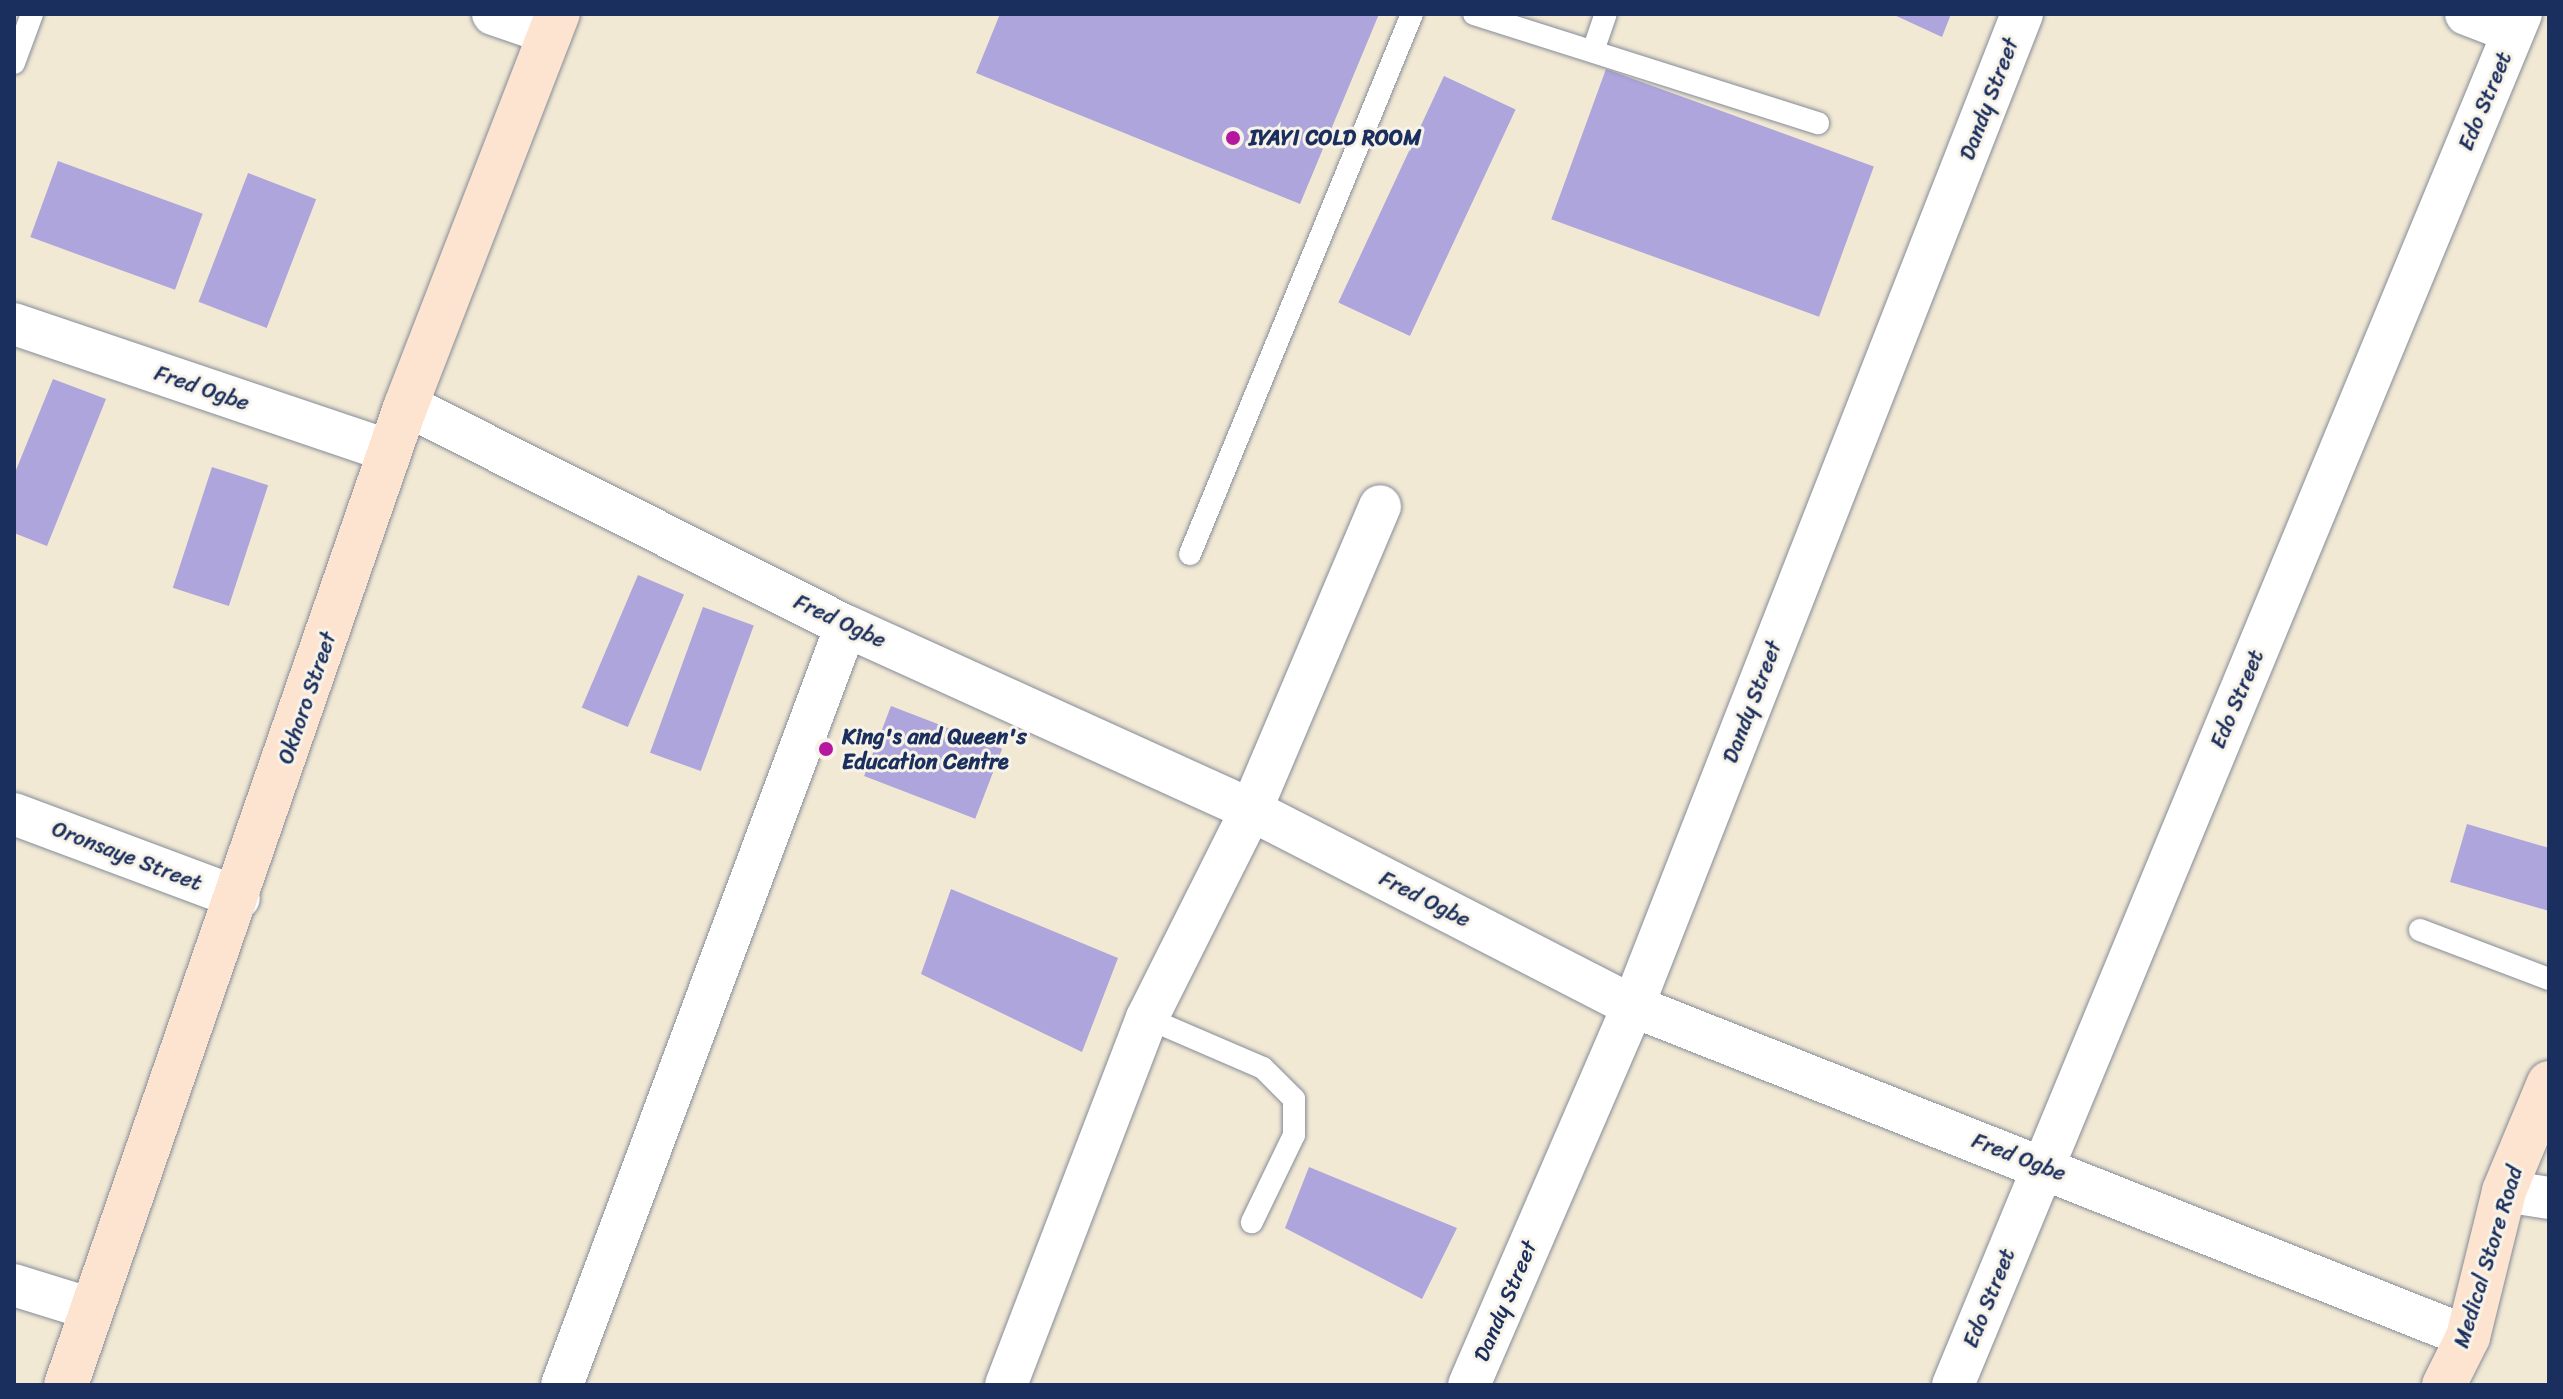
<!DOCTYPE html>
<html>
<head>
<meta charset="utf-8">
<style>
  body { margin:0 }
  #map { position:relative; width:2563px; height:1399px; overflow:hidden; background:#f2e9d4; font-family:Sriracha,sans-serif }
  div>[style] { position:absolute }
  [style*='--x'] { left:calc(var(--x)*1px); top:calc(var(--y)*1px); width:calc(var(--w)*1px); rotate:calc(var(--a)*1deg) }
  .building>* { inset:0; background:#ada5db; transform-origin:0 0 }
  .roads { filter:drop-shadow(0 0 2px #868c99) drop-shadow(0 0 2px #868c99) }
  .lane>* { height:22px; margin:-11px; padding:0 11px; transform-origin:11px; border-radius:11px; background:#fff }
  .street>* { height:42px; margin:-21px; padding:0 21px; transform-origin:21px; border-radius:21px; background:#fff }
  .secondary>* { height:44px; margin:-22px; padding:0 22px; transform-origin:22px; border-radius:22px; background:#fde4d0 }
  .dots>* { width:22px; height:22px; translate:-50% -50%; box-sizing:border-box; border:4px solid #f7f3e8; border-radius:50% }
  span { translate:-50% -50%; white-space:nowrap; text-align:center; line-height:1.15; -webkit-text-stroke:6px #f7f3e8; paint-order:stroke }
  .street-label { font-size:22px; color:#1b2f5e }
  .poi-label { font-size:22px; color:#1b2f5e; font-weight:700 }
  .left { translate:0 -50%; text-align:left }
  .frame { position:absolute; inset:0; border:16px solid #1b2f5e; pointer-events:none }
</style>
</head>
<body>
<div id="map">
  <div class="building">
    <i style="clip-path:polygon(1000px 14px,1379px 14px,1300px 204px,976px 73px)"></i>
    <i style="clip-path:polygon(1892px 14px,1951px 14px,1942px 37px)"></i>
    <i style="left:1606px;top:69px;width:285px;height:160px;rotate:20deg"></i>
    <i style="left:1444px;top:76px;width:79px;height:250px;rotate:25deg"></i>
    <i style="left:58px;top:161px;width:154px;height:81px;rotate:20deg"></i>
    <i style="left:248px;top:173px;width:73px;height:138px;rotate:21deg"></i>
    <i style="clip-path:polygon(53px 379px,106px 399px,47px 546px,14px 533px,14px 475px)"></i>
    <i style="left:212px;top:467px;width:59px;height:127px;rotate:18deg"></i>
    <i style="left:638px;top:575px;width:50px;height:144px;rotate:23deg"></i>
    <i style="left:703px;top:607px;width:54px;height:155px;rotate:20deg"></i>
    <i style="left:891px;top:706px;width:119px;height:75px;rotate:21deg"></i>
    <i style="clip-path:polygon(2467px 824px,2549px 848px,2549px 911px,2450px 882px)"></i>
    <i style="clip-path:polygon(951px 889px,1118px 958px,1082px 1052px,921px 974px)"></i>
    <i style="clip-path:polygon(1309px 1167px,1457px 1228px,1422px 1299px,1285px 1228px)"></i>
  </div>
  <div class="roads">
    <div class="lane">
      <i style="--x:1474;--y:14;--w:361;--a:17.6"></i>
      <i style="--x:1593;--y:51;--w:39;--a:-71"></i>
      <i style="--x:14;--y:63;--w:52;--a:-69.8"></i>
      <i style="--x:1190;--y:554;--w:584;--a:-67.65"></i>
      <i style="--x:2420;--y:930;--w:138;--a:20.8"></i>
      <i style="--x:1147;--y:1018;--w:126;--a:23.3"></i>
      <i style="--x:1263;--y:1068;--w:44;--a:45"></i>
      <i style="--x:1294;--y:1099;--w:36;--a:90"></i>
      <i style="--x:1294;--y:1135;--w:97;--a:115.8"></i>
    </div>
    <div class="street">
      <i style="--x:493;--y:14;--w:61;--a:19"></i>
      <i style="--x:2466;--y:14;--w:50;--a:21"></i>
      <i style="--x:14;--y:324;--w:397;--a:18.7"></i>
      <i style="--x:406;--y:405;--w:492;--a:26.7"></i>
      <i style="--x:846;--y:626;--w:445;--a:24.4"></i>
      <i style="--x:1251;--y:810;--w:429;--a:27.2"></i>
      <i style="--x:1633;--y:1006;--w:898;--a:21.62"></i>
      <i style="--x:14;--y:814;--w:240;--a:20.5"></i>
      <i style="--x:2504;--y:1191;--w:46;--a:8.8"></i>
      <i style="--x:14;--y:1285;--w:81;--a:17.3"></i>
      <i style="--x:562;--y:1385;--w:810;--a:-69.49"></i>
      <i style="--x:1006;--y:1385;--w:393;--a:-69"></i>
      <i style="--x:1147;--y:1018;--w:233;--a:-63.4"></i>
      <i style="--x:1251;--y:810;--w:330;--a:-67"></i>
      <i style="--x:1469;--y:1385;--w:413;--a:-66.6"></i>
      <i style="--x:1633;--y:1006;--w:1066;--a:-68.59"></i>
      <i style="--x:1953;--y:1385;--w:1484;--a:-67.5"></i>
    </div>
    <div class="secondary">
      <i style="--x:66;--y:1385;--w:1037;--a:-70.87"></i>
      <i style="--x:406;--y:405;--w:420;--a:-68.8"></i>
      <i style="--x:2444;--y:1385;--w:54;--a:-63.4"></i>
      <i style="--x:2468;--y:1337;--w:150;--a:-76.1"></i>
      <i style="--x:2504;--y:1191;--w:117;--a:-67.4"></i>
    </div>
  </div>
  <div class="dots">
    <i style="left:1233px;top:138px;background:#b5179e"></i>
    <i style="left:826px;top:749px;background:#b5179e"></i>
  </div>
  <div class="street-label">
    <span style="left:1989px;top:99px;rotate:-69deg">Dandy Street</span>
    <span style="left:2485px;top:101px;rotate:-67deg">Edo Street</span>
    <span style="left:202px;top:388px;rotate:19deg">Fred Ogbe</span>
    <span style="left:840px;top:621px;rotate:25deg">Fred Ogbe</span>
    <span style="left:307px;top:698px;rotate:-71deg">Okhoro Street</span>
    <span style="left:2237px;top:699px;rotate:-67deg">Edo Street</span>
    <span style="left:1752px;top:702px;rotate:-69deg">Dandy Street</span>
    <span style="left:127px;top:856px;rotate:21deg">Oronsaye Street</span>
    <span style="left:1425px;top:899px;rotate:27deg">Fred Ogbe</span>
    <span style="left:2019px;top:1157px;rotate:21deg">Fred Ogbe</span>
    <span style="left:2488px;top:1257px;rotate:-73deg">Medical Store Road</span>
    <span style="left:1989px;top:1298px;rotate:-68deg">Edo Street</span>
    <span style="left:1505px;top:1301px;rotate:-67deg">Dandy Street</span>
  </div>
  <div class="poi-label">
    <span class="left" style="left:1249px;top:138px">IYAYI COLD ROOM</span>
    <span class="left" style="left:842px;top:749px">King's and Queen's<br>Education Centre</span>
  </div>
  <div class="frame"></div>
</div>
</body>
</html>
